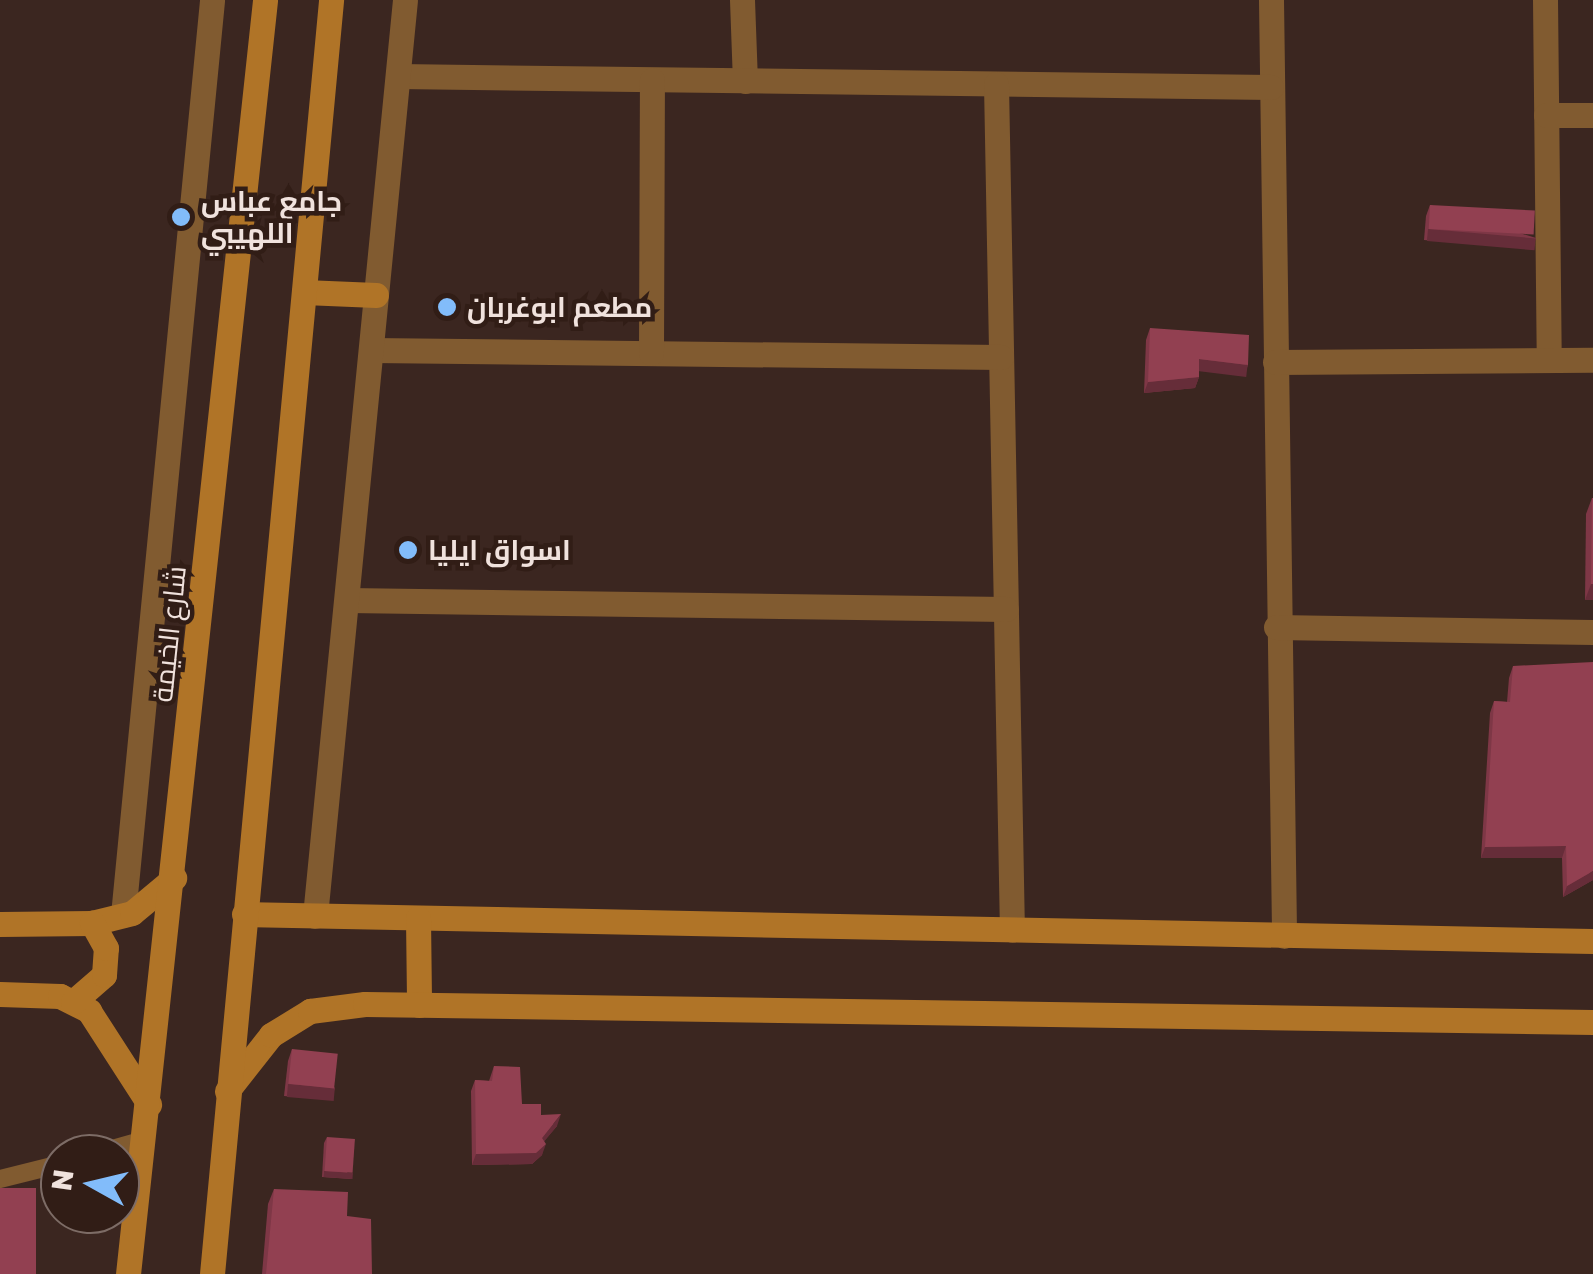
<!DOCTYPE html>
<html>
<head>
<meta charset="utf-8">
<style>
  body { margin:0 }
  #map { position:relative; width:1593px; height:1274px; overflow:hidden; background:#3b2620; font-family:"Golos Text",Cairo,sans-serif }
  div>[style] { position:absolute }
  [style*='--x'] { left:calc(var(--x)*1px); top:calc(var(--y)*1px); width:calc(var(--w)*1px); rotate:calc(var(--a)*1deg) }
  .lane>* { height:18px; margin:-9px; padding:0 9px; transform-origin:9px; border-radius:9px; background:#815b30 }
  .street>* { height:25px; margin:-12.5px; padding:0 12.5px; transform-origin:12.5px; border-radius:12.5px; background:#815b30 }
  .secondary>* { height:25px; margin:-12.5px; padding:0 12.5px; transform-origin:12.5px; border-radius:12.5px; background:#b07427 }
  .wall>* { inset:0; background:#7e3746 }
  .shaded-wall>* { inset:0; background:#662d39; transform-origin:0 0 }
  .building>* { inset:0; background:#924051; transform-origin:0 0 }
  .dots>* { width:28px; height:28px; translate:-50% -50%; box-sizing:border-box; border:5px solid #311d16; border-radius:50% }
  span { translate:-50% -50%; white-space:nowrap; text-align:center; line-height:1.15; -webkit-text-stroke:9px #311d16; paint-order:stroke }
  .poi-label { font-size:28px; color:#f0e2dd; font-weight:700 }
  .left { translate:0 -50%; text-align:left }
  .street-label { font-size:28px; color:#f0e2dd }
  .north { position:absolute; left:40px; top:1134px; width:100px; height:100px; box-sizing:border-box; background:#311d16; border:2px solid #7d6c66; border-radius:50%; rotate:278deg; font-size:28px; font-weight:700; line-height:40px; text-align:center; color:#f0e2dd }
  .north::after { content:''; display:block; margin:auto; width:35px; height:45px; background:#82bcfa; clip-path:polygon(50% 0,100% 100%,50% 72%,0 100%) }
</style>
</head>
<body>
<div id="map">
  <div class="lane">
    <i style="--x:95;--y:1154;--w:51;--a:-15.9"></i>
    <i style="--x:0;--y:1179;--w:62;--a:-14"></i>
  </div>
  <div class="street">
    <i style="--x:742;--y:0;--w:81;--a:87.9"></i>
    <i style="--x:1271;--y:0;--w:936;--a:89.2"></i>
    <i style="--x:1545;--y:0;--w:358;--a:89.4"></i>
    <i style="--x:398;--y:76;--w:873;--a:0.72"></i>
    <i style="--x:996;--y:84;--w:846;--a:88.92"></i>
    <i style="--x:1546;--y:115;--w:47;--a:0"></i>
    <i style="--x:371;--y:350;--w:630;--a:0.64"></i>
    <i style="--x:651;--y:353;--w:273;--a:-89.8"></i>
    <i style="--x:1275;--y:362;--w:318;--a:-0.4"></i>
    <i style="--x:347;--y:600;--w:659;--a:0.78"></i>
    <i style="--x:1276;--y:627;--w:317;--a:0.9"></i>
    <i style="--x:123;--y:915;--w:919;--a:-84.44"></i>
    <i style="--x:315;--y:916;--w:920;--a:-84.39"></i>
  </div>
  <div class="secondary">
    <i style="--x:304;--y:292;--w:72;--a:2.4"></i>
    <i style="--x:244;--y:914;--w:1349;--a:1.15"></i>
    <i style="--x:418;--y:918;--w:87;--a:89.3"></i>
    <i style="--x:0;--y:924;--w:92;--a:-0.6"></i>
    <i style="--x:92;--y:923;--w:41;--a:-14"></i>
    <i style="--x:132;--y:913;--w:55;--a:-39.8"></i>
    <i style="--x:0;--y:994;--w:60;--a:1.9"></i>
    <i style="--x:60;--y:996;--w:33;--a:27"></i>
    <i style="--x:89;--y:1011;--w:111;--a:57.2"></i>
    <i style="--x:73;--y:1002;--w:41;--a:-41.1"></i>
    <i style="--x:104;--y:975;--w:27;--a:-86"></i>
    <i style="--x:106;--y:948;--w:29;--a:-119"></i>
    <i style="--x:227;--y:1091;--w:71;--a:-51.8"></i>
    <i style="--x:271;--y:1035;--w:46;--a:-31.6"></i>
    <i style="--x:310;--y:1011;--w:55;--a:-7.3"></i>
    <i style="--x:365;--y:1004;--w:1228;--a:0.84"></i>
    <i style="--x:128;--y:1274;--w:1281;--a:-83.86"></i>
    <i style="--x:212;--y:1274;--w:1280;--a:-84.66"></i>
  </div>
  <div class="wall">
    <i style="clip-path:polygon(1430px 205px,1536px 238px,1532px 249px,1424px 240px,1426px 216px)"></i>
    <i style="clip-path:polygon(1150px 328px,1248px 365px,1244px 376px,1199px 370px,1199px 377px,1195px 388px,1144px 393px,1146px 340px)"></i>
    <i style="clip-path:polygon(1592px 498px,1593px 600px,1585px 600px,1586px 514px)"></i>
    <i style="clip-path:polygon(1513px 666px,1593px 880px,1563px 897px,1562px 858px,1481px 858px,1490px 713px,1494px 701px,1507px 702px,1509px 678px)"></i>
    <i style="clip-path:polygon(292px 1049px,335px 1088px,331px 1100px,284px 1096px,288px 1061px)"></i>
    <i style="clip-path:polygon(494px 1066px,522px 1104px,557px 1126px,544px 1141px,542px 1155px,532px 1164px,472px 1165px,471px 1091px,475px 1080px,489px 1081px)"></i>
    <i style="clip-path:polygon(327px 1137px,351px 1179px,322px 1177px,324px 1143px)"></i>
    <i style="clip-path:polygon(274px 1189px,347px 1216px,372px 1274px,262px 1274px,268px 1204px)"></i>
  </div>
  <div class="shaded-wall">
    <i style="left:1428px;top:229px;width:108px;height:12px;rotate:5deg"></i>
    <i style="left:1199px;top:359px;width:49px;height:12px;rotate:7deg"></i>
    <i style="clip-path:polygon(1199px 377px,1195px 388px,1144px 393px,1148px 382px)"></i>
    <i style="clip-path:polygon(1591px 584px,1593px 584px,1593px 600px,1585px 600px)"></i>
    <i style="clip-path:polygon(1566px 846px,1562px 858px,1481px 858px,1485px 847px)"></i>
    <i style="clip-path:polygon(1593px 871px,1593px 880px,1563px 897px,1567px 886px)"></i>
    <i style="left:288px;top:1084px;width:47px;height:13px;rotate:5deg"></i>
    <i style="clip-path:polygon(561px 1114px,557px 1126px,538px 1149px,542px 1138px)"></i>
    <i style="clip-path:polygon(546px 1144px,542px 1155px,532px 1164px,472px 1165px,476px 1154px)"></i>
    <i style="left:324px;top:1171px;width:29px;height:6px;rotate:4deg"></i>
  </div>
  <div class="building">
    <i style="left:1430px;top:205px;width:105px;height:24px;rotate:3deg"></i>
    <i style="clip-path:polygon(1150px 328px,1249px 335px,1248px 365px,1199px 359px,1199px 377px,1148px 382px)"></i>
    <i style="clip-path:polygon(1592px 498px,1593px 498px,1593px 584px,1591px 584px)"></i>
    <i style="clip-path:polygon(1593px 662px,1593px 871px,1567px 886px,1566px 846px,1485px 847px,1494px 701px,1510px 702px,1513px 666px)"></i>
    <i style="left:292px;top:1049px;width:46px;height:35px;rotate:6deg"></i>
    <i style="clip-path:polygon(494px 1066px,520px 1067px,522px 1104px,541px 1104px,541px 1115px,561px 1114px,542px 1138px,546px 1144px,536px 1153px,476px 1154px,475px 1080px,492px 1081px)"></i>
    <i style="left:327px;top:1137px;width:28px;height:34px;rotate:4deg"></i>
    <i style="left:0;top:1188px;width:36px;height:86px"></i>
    <i style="clip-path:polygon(274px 1189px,348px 1192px,347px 1216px,371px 1219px,372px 1274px,266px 1274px)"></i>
  </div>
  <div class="dots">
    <i style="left:181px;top:217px;background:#82bcfa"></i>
    <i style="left:447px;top:307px;background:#82bcfa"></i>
    <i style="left:408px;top:550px;background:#82bcfa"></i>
  </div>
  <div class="poi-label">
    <span class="left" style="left:201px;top:217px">جامع عباس<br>اللهيبي</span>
    <span class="left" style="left:467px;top:307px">مطعم ابوغربان</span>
    <span class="left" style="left:428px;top:550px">اسواق ايليا</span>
  </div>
  <div class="street-label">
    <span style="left:169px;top:634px;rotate:-84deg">شارع الخيمة</span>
  </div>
  <div class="north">N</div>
</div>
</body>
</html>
